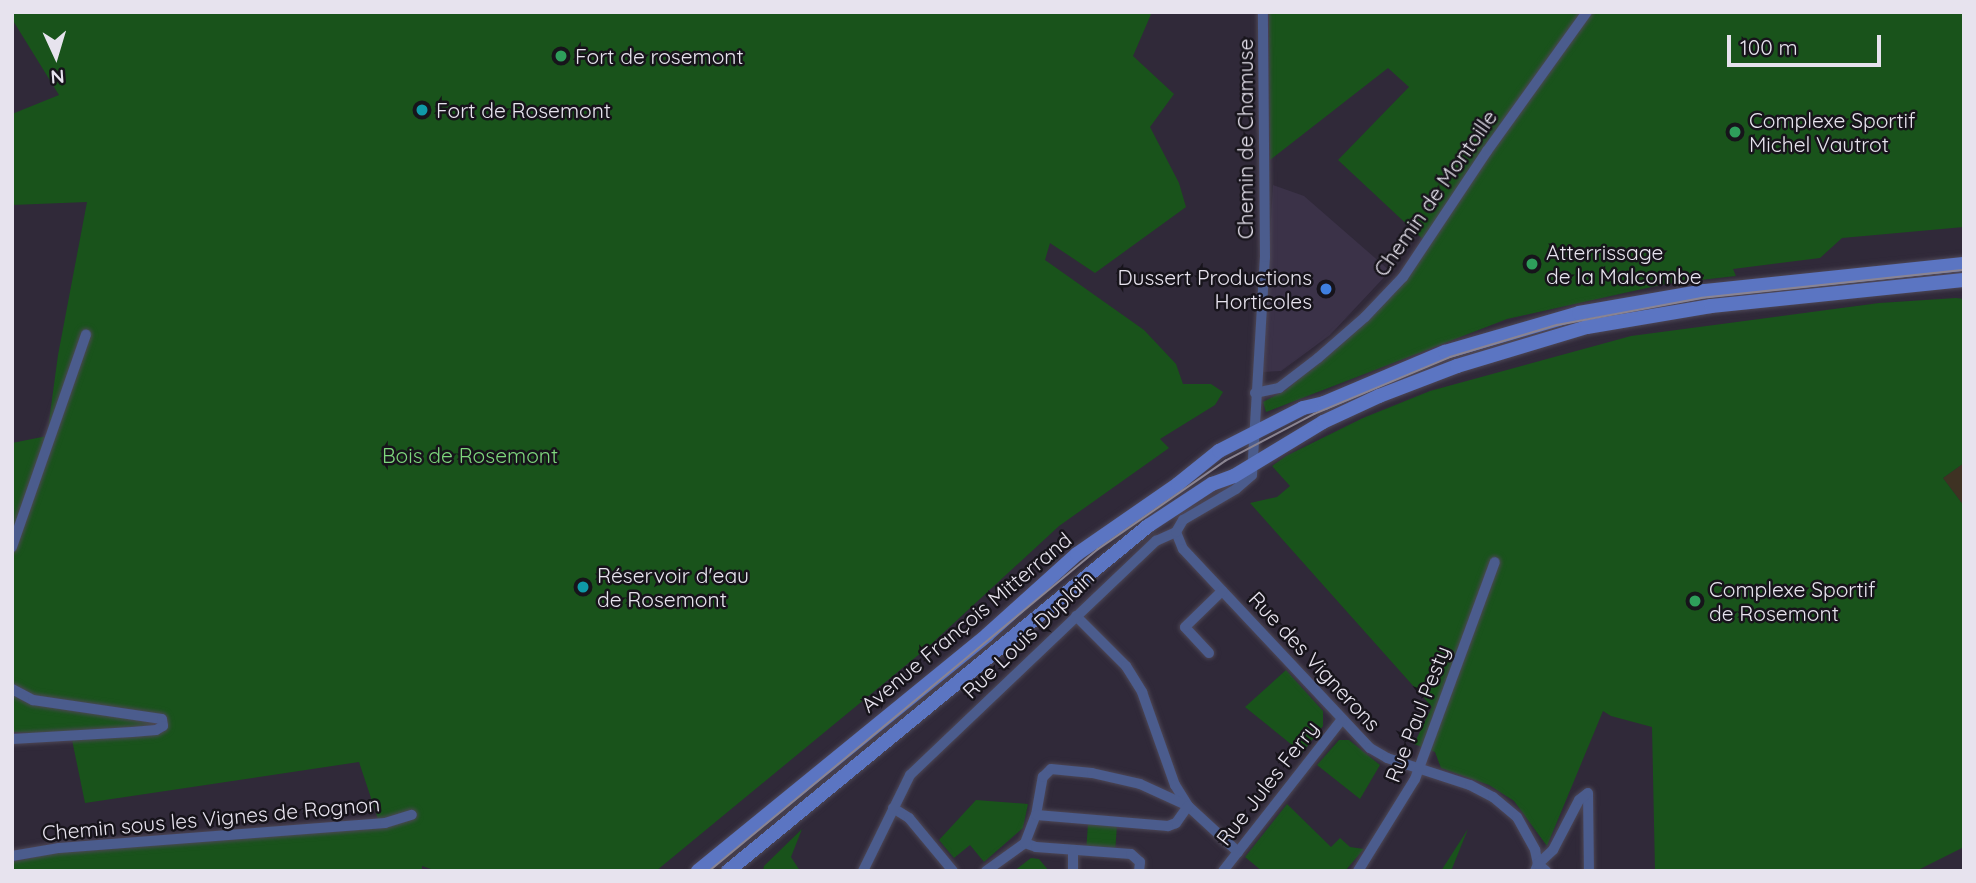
<!DOCTYPE html>
<html>
<head>
<meta charset="utf-8">
<style>
  body { margin:0 }
  #map { position:relative; width:1976px; height:883px; overflow:hidden; background:#302939; font-family:Quicksand,sans-serif }
  div>[style] { position:absolute }
  [style*='--x'] { left:calc(var(--x)*1px); top:calc(var(--y)*1px); width:calc(var(--w)*1px); rotate:calc(var(--a)*1deg) }
  .built>* { inset:0; background:#3b3248 }
  .education>* { inset:0; background:#3e3223 }
  .green>* { inset:0; background:#19531b; transform-origin:0 0 }
  .roads { filter:drop-shadow(0 0 2px #4d4756) drop-shadow(0 0 2px #4d4756) }
  .street>* { height:10px; margin:-5px; padding:0 5px; transform-origin:5px; border-radius:5px; background:#4b5c8d }
  .secondary>* { height:14px; margin:-7px; padding:0 7px; transform-origin:7px; border-radius:7px; background:#5b75c2 }
  .tram>* { height:2px; margin:-1px; padding:0 1px; transform-origin:1px; border-radius:1px; background:#8a8492 }
  .dots>* { width:19px; height:19px; translate:-50% -50%; box-sizing:border-box; border:4px solid #17141b; border-radius:50% }
  span { translate:-50% -50%; white-space:nowrap; text-align:center; line-height:1.15; -webkit-text-stroke:5px #17141b; paint-order:stroke }
  .poi-label { font-size:21px; color:#e7e3ee }
  .left { translate:0 -50%; text-align:left }
  .right { translate:-100% -50%; text-align:right }
  .street-label { font-size:21px; color:#e7e3ee }
  .park-label { font-size:21px; color:#7ed77d }
  .frame { position:absolute; inset:0; border:14px solid #e7e3ee; pointer-events:none }
  .north { position:absolute; left:21px; top:21px; width:70px; height:70px; -webkit-text-stroke:5px #17141b; paint-order:stroke; rotate:176deg; font-size:19px; font-weight:700; line-height:28px; text-align:center; color:#e7e3ee }
  .north::after { content:''; display:block; margin:auto; width:24px; height:32px; background:#e7e3ee; clip-path:polygon(50% 0,100% 100%,50% 72%,0 100%) }
  .scale { position:absolute; left:1727px; top:35px; width:154px; height:32px; box-sizing:border-box; border:4px solid #e7e3ee; border-top:0; padding-left:9px; font-size:21px; line-height:24px; white-space:nowrap; color:#e7e3ee; -webkit-text-stroke:5px #17141b; paint-order:stroke }
</style>
</head>
<body>
<div id="map">
  <div class="built">
    <i style="clip-path:polygon(1273px 185px,1304px 196px,1390px 271px,1330px 335px,1281px 371px,1262px 372px)"></i>
  </div>
  <div class="education">
    <i style="clip-path:polygon(1964px 463px,1964px 506px,1943px 478px)"></i>
  </div>
  <div class="green">
    <i style="clip-path:polygon(12px 12px,1152px 12px,1133px 56px,1174px 94px,1150px 127px,1179px 183px,1186px 207px,1095px 273px,1050px 243px,1045px 260px,1144px 330px,1176px 364px,1183px 384px,1211px 384px,1223px 392px,1215px 405px,1160px 439px,1169px 448px,1059px 526px,928px 647px,656px 871px,437px 871px,422px 866px,422px 871px,12px 871px,12px 862px,59px 852px,381px 828px,359px 762px,85px 803px,71px 735px,12px 732px,12px 443px,47px 436px,58px 355px,87px 202px,12px 205px,12px 114px,59px 95px,12px 19px)"></i>
    <i style="clip-path:polygon(1269px 12px,1964px 12px,1964px 227px,1842px 238px,1820px 258px,1733px 269px,1736px 276px,1665px 284px,1507px 319px,1266px 412px,1263px 402px,1286px 390px,1368px 319px,1430px 246px,1338px 160px,1409px 87px,1388px 68px,1270px 160px)"></i>
    <i style="clip-path:polygon(1956px 298px,1964px 299px,1964px 463px,1943px 478px,1964px 506px,1964px 847px,1916px 871px,1655px 871px,1652px 727px,1611px 716px,1603px 711px,1547px 846px,1514px 801px,1489px 785px,1441px 768px,1435px 752px,1414px 744px,1432px 707px,1250px 503px,1277px 497px,1290px 486px,1272px 466px,1286px 456px,1363px 418px,1430px 391px,1631px 336px,1879px 303px)"></i>
    <i style="clip-path:polygon(1286px 670px,1323px 711px,1323px 726px,1302px 753px,1245px 707px)"></i>
    <i style="clip-path:polygon(1339px 740px,1349px 740px,1380px 765px,1360px 799px,1317px 765px)"></i>
    <i style="clip-path:polygon(976px 800px,1028px 804px,1023px 828px,984px 862px,970px 845px,954px 858px,939px 840px)"></i>
    <i style="clip-path:polygon(1287px 804px,1331px 847px,1340px 838px,1350px 847px,1364px 849px,1345px 871px,1262px 871px,1245px 857px)"></i>
    <i style="left:1088px;top:824px;width:29px;height:22px;rotate:4deg"></i>
    <i style="clip-path:polygon(802px 829px,791px 857px,800px 871px,763px 871px,764px 866px)"></i>
    <i style="clip-path:polygon(1468px 829px,1451px 871px,1441px 871px)"></i>
    <i style="clip-path:polygon(1031px 858px,1039px 859px,1049px 871px,1014px 871px)"></i>
  </div>
  <div class="roads">
    <div class="street">
      <i style="--x:1255;--y:393;--w:25;--a:-12"></i>
      <i style="--x:1279;--y:388;--w:49;--a:-37.6"></i>
      <i style="--x:1318;--y:358;--w:62;--a:-41.1"></i>
      <i style="--x:1365;--y:317;--w:55;--a:-46.5"></i>
      <i style="--x:1403;--y:277;--w:151;--a:-56.3"></i>
      <i style="--x:1487;--y:151;--w:171;--a:-54.3"></i>
      <i style="--x:1176;--y:532;--w:18;--a:68"></i>
      <i style="--x:1183;--y:549;--w:273;--a:46.8"></i>
      <i style="--x:1370;--y:748;--w:20;--a:30"></i>
      <i style="--x:1387;--y:758;--w:87;--a:18"></i>
      <i style="--x:1470;--y:785;--w:26;--a:28"></i>
      <i style="--x:1493;--y:797;--w:31;--a:40"></i>
      <i style="--x:1517;--y:817;--w:38;--a:61"></i>
      <i style="--x:1535;--y:850;--w:14;--a:78"></i>
      <i style="--x:1538;--y:864;--w:8;--a:113"></i>
      <i style="--x:12;--y:547;--w:225;--a:-70.8"></i>
      <i style="--x:1076;--y:616;--w:71;--a:45"></i>
      <i style="--x:1126;--y:666;--w:31;--a:58"></i>
      <i style="--x:1142;--y:692;--w:99;--a:70.5"></i>
      <i style="--x:1175;--y:785;--w:25;--a:58"></i>
      <i style="--x:1188;--y:806;--w:68;--a:42.6"></i>
      <i style="--x:1209;--y:653;--w:35;--a:-133"></i>
      <i style="--x:1185;--y:627;--w:52;--a:-44.2"></i>
      <i style="--x:12;--y:689;--w:24;--a:28"></i>
      <i style="--x:33;--y:700;--w:130;--a:8.4"></i>
      <i style="--x:162;--y:719;--w:7;--a:82"></i>
      <i style="--x:163;--y:726;--w:8;--a:150"></i>
      <i style="--x:156;--y:730;--w:24;--a:175"></i>
      <i style="--x:132;--y:732;--w:120;--a:176.7"></i>
      <i style="--x:1588;--y:793;--w:78;--a:89.3"></i>
      <i style="--x:893;--y:808;--w:19;--a:32"></i>
      <i style="--x:909;--y:818;--w:69;--a:50.3"></i>
      <i style="--x:1025;--y:843;--w:12;--a:20"></i>
      <i style="--x:1036;--y:847;--w:95;--a:4.2"></i>
      <i style="--x:1131;--y:854;--w:12;--a:42"></i>
      <i style="--x:1140;--y:862;--w:9;--a:96"></i>
      <i style="--x:12;--y:856;--w:48;--a:-9.7"></i>
      <i style="--x:59;--y:848;--w:327;--a:-4.4"></i>
      <i style="--x:385;--y:823;--w:28;--a:-17"></i>
      <i style="--x:863;--y:871;--w:107;--a:-63.9"></i>
      <i style="--x:910;--y:775;--w:340;--a:-43.6"></i>
      <i style="--x:1156;--y:541;--w:22;--a:-24"></i>
      <i style="--x:1176;--y:532;--w:14;--a:-60"></i>
      <i style="--x:1183;--y:520;--w:61;--a:-30.3"></i>
      <i style="--x:1236;--y:489;--w:21;--a:-41"></i>
      <i style="--x:1252;--y:475;--w:218;--a:-86.6"></i>
      <i style="--x:1265;--y:257;--w:245;--a:-90.5"></i>
      <i style="--x:986;--y:871;--w:48;--a:-35.7"></i>
      <i style="--x:1025;--y:843;--w:30;--a:-69"></i>
      <i style="--x:1036;--y:815;--w:39;--a:-80"></i>
      <i style="--x:1043;--y:777;--w:11;--a:-45"></i>
      <i style="--x:1051;--y:769;--w:41;--a:5.6"></i>
      <i style="--x:1092;--y:773;--w:49;--a:12.9"></i>
      <i style="--x:1140;--y:784;--w:53;--a:24.6"></i>
      <i style="--x:1188;--y:806;--w:21;--a:125"></i>
      <i style="--x:1176;--y:823;--w:9;--a:159"></i>
      <i style="--x:1168;--y:826;--w:132;--a:-175.2"></i>
      <i style="--x:1073;--y:871;--w:21;--a:-90"></i>
      <i style="--x:1223;--y:871;--w:193;--a:-51.9"></i>
      <i style="--x:1358;--y:871;--w:108;--a:-58.2"></i>
      <i style="--x:1415;--y:779;--w:231;--a:-69.8"></i>
      <i style="--x:1546;--y:871;--w:11;--a:-139"></i>
      <i style="--x:1538;--y:864;--w:21;--a:-43"></i>
      <i style="--x:1553;--y:850;--w:56;--a:-62.5"></i>
      <i style="--x:1579;--y:800;--w:11;--a:-38"></i>
    </div>
    <div class="secondary">
      <i style="--x:698;--y:871;--w:373;--a:-39.2"></i>
      <i style="--x:987;--y:635;--w:121;--a:-42"></i>
      <i style="--x:1077;--y:554;--w:123;--a:-34.7"></i>
      <i style="--x:1178;--y:484;--w:53;--a:-38.8"></i>
      <i style="--x:1219;--y:451;--w:94;--a:-27.1"></i>
      <i style="--x:1303;--y:408;--w:22;--a:-13"></i>
      <i style="--x:1324;--y:403;--w:131;--a:-22.9"></i>
      <i style="--x:1445;--y:352;--w:140;--a:-16.2"></i>
      <i style="--x:1579;--y:313;--w:128;--a:-9.9"></i>
      <i style="--x:1705;--y:291;--w:260;--a:-6"></i>
      <i style="--x:728;--y:871;--w:544;--a:-39.4"></i>
      <i style="--x:1148;--y:526;--w:77;--a:-33.3"></i>
      <i style="--x:1212;--y:484;--w:23;--a:-20"></i>
      <i style="--x:1234;--y:476;--w:104;--a:-31.2"></i>
      <i style="--x:1323;--y:422;--w:62;--a:-24.9"></i>
      <i style="--x:1379;--y:396;--w:84;--a:-21"></i>
      <i style="--x:1457;--y:366;--w:136;--a:-16.7"></i>
      <i style="--x:1587;--y:327;--w:126;--a:-9.6"></i>
      <i style="--x:1711;--y:306;--w:254;--a:-5.9"></i>
    </div>
  </div>
  <div class="tram">
    <i style="--x:709;--y:871;--w:505;--a:-39.62"></i>
    <i style="--x:1098;--y:549;--w:155;--a:-34.7"></i>
    <i style="--x:1225;--y:461;--w:101;--a:-27.8"></i>
    <i style="--x:1314;--y:414;--w:147;--a:-22.7"></i>
    <i style="--x:1450;--y:357;--w:112;--a:-16.7"></i>
    <i style="--x:1557;--y:325;--w:147;--a:-10.6"></i>
    <i style="--x:1701;--y:298;--w:264;--a:-6.1"></i>
  </div>
  <div class="dots">
    <i style="left:561px;top:56px;background:#2e9e5b"></i>
    <i style="left:422px;top:110px;background:#0f9aa8"></i>
    <i style="left:1735px;top:132px;background:#2e9e5b"></i>
    <i style="left:1532px;top:264px;background:#2e9e5b"></i>
    <i style="left:1326px;top:289px;background:#3f7fe0"></i>
    <i style="left:583px;top:587px;background:#0f9aa8"></i>
    <i style="left:1695px;top:601px;background:#2e9e5b"></i>
  </div>
  <div class="poi-label">
    <span class="left" style="left:575px;top:56px">Fort de rosemont</span>
    <span class="left" style="left:436px;top:110px">Fort de Rosemont</span>
    <span class="left" style="left:1749px;top:132px">Complexe Sportif<br>Michel Vautrot</span>
    <span class="left" style="left:1546px;top:264px">Atterrissage<br>de la Malcombe</span>
    <span class="right" style="left:1312px;top:289px">Dussert Productions<br>Horticoles</span>
    <span class="left" style="left:597px;top:587px">Réservoir d'eau<br>de Rosemont</span>
    <span class="left" style="left:1709px;top:601px">Complexe Sportif<br>de Rosemont</span>
  </div>
  <div class="street-label">
    <span style="left:1245px;top:139px;rotate:-90deg">Chemin de Chamuse</span>
    <span style="left:1435px;top:193px;rotate:-55deg">Chemin de Montoille</span>
    <span style="left:966px;top:622px;rotate:-40deg">Avenue François Mitterrand</span>
    <span style="left:1028px;top:634px;rotate:-44deg">Rue Louis Duplain</span>
    <span style="left:1315px;top:661px;rotate:47deg">Rue des Vignerons</span>
    <span style="left:1417px;top:714px;rotate:-69deg">Rue Paul Pesty</span>
    <span style="left:1267px;top:783px;rotate:-52deg">Rue Jules Ferry</span>
    <span style="left:211px;top:818px;rotate:-5deg">Chemin sous les Vignes de Rognon</span>
  </div>
  <div class="park-label">
    <span style="left:470px;top:455px">Bois de Rosemont</span>
  </div>
  <div class="frame"></div>
  <div class="north">N</div>
  <div class="scale">100 m</div>
</div>
</body>
</html>
